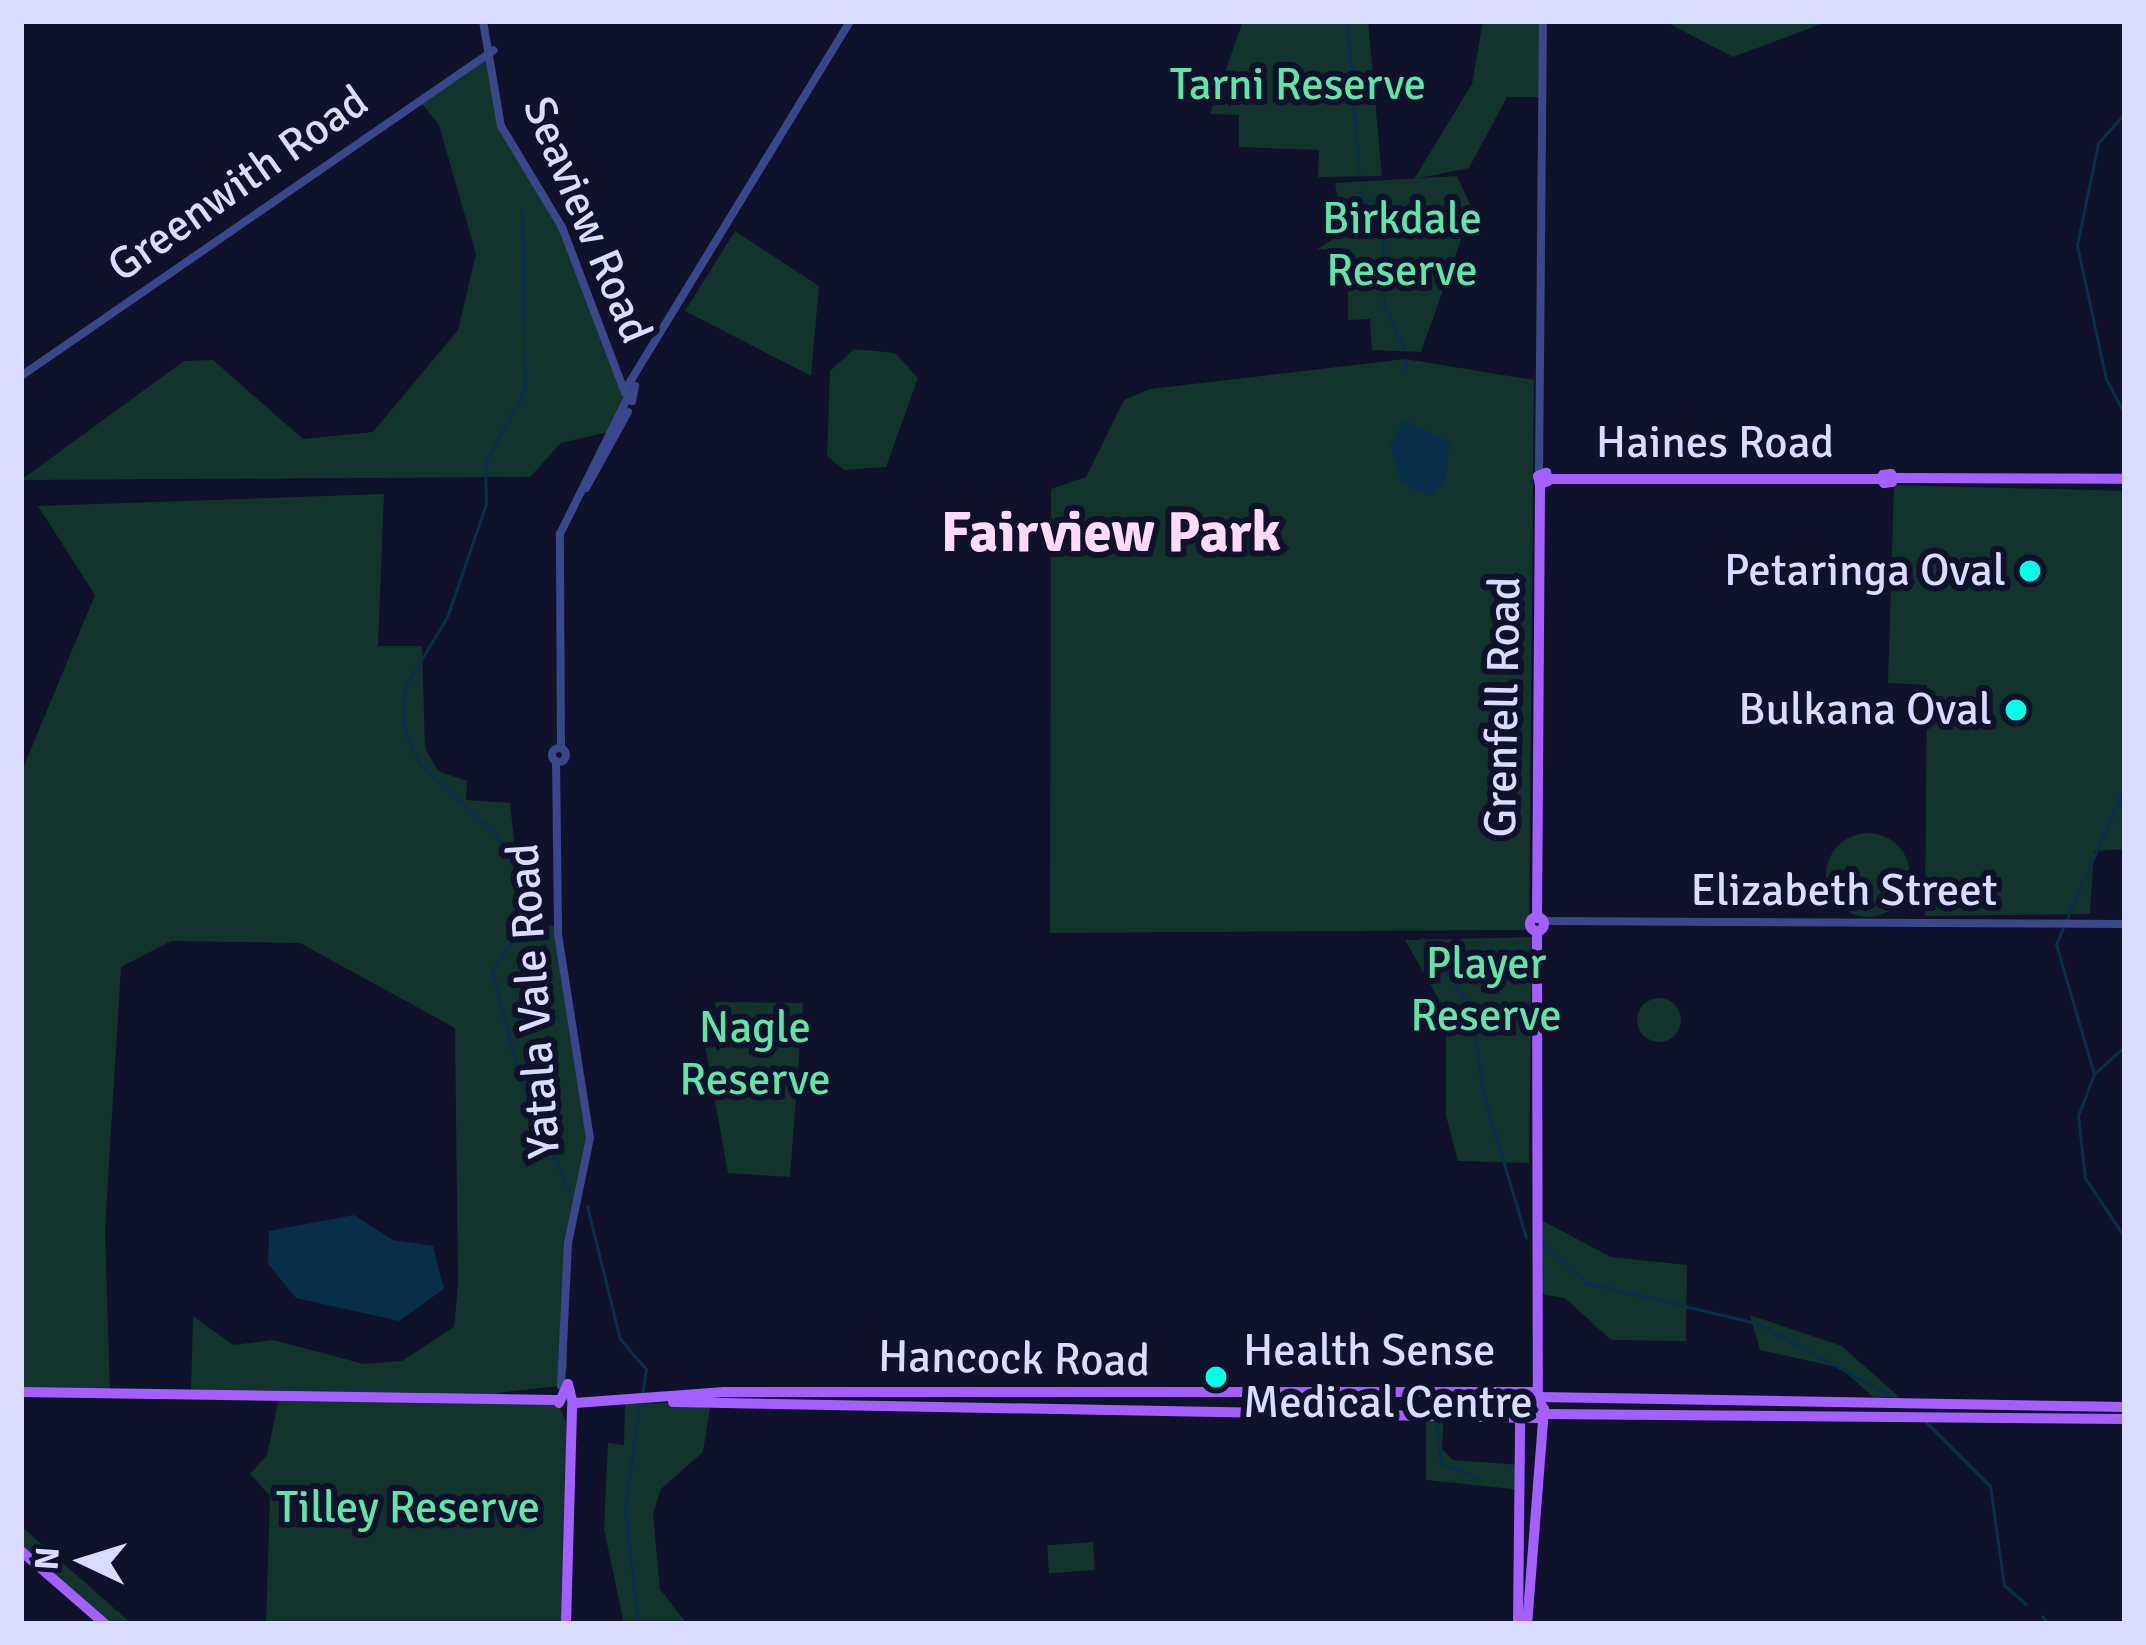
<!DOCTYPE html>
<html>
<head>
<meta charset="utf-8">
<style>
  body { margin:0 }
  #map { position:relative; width:2146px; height:1645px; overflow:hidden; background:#10112a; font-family:Signika,sans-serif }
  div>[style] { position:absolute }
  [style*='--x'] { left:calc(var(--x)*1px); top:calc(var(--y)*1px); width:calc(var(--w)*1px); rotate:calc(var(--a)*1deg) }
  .green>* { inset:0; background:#13342c; transform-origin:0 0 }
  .round { border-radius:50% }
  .water>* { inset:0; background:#092e4a }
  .stream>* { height:3px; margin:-1.5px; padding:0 1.5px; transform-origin:1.5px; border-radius:1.5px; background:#092e4a }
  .minor>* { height:8px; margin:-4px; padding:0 4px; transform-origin:4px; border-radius:4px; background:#3a478a }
  .minor>.ring { margin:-4px; padding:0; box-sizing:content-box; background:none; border:8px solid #3a478a; border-radius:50% }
  .major>* { height:10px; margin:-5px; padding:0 5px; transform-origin:5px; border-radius:5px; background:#a460ff }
  .major>.ring { margin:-5px; padding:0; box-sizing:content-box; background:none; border:10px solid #a460ff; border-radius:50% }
  .dots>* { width:33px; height:33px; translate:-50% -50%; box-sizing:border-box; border:6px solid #10112a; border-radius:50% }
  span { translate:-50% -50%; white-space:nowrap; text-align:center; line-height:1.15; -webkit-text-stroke:12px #10112a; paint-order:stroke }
  .park-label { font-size:45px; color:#60e4a8 }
  .street-label { font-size:45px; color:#d9dcff }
  .poi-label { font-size:45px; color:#d9dcff }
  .right { translate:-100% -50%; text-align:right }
  .left { translate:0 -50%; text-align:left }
  .district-label { font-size:57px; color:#ffdbf9; font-weight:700 }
  .frame { position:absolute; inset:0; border:24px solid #d9dcff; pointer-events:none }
  .north { position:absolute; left:24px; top:1501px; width:120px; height:120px; -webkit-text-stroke:9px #10112a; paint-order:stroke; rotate:274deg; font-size:33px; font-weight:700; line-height:48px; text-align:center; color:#d9dcff }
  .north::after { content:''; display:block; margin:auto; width:42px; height:54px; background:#d9dcff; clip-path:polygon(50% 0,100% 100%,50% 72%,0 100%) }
</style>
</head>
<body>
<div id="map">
  <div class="green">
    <i style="clip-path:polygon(1243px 21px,1368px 21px,1382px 176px,1318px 177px,1319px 150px,1239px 147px,1239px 115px,1210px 114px)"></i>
    <i style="clip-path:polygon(1483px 21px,1539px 21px,1539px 97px,1507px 97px,1469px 168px,1414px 179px,1472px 84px)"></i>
    <i style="clip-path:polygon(1664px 21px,1829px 21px,1733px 57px)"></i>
    <i style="clip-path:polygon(487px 52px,499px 116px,573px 253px,625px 390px,612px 431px,561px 443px,530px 477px,21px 480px,184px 361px,213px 360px,303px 439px,373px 432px,458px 330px,476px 254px,439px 125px,418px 99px)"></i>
    <i style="clip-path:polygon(1457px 176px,1472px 209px,1421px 352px,1372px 350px,1370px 319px,1348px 320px,1348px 251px,1317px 249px,1344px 233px,1335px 183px)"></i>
    <i style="clip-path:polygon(735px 231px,819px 286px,811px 376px,685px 311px)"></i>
    <i style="clip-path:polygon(854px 349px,895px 353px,918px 378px,886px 467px,844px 470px,827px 456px,830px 371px)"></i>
    <i style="clip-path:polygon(1405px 359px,1534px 380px,1529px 930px,1050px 933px,1051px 489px,1086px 477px,1124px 400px,1150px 389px)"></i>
    <i style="clip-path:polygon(1894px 485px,2125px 491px,2125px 849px,2094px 851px,2090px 914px,1925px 916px,1927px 685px,1888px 683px)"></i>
    <i style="clip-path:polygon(384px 494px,378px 646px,422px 646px,425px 748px,438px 771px,467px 781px,466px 800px,510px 803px,523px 925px,557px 926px,589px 1125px,568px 1243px,567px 1368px,560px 1386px,496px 1393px,557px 1400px,566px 1423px,566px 1624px,266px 1624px,270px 1496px,250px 1474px,267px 1455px,280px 1393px,191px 1391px,193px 1316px,233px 1345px,273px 1340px,364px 1364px,402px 1361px,454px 1327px,458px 1285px,455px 1028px,300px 943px,171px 941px,121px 967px,105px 1230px,110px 1391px,21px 1392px,21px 773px,95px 595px,38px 506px)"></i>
    <i class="round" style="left:1826px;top:833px;width:84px;height:84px"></i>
    <i style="clip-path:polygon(1532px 937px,1529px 1163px,1458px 1161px,1446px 1116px,1446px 1012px,1405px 940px)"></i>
    <i class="round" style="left:1637px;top:998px;width:44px;height:44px"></i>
    <i style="clip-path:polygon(715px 1002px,803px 1003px,790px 1177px,728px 1173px,701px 1023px,717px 1020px)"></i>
    <i style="clip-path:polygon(1541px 1220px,1611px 1257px,1687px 1265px,1686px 1341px,1611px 1340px,1565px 1298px,1539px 1294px)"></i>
    <i style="clip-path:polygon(1750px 1315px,1842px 1346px,1899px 1397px,1873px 1397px,1841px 1368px,1760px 1350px)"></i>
    <i style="clip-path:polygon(711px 1402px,703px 1452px,661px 1489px,653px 1514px,660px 1589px,687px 1624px,624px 1624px,604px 1529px,608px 1443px,624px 1445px,625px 1404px)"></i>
    <i style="clip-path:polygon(1426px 1410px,1444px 1410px,1442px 1449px,1453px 1460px,1522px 1465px,1521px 1490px,1426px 1480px)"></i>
    <i style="clip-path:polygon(21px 1526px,132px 1624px,105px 1624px,21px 1550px)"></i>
    <i style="left:1093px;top:1542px;width:28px;height:46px;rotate:86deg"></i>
  </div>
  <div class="water">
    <i style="clip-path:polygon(1405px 420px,1450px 442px,1445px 480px,1430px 496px,1401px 483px,1390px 443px)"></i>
    <i style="clip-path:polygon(354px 1215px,393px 1240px,433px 1246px,444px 1289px,399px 1321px,296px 1298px,268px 1264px,269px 1231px)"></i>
  </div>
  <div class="stream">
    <i style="--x:1347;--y:21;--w:152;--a:85.5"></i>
    <i style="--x:2125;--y:113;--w:40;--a:132"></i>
    <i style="--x:2098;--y:143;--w:104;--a:101.6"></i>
    <i style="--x:2077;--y:245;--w:137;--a:77.8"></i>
    <i style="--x:2106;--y:379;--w:40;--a:62"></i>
    <i style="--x:1360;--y:191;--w:51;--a:63.4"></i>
    <i style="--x:1383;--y:237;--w:68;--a:89.2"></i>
    <i style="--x:1384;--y:305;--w:47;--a:65.1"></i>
    <i style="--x:522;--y:208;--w:182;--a:89.1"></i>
    <i style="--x:525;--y:390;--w:83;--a:118.7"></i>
    <i style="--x:485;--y:463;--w:41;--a:88.6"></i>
    <i style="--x:486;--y:504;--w:120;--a:109"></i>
    <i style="--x:447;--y:617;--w:82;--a:121"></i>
    <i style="--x:405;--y:687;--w:39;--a:93"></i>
    <i style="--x:403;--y:726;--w:42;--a:65.9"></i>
    <i style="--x:420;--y:764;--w:106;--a:42.7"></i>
    <i style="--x:498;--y:836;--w:43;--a:64"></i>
    <i style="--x:517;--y:875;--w:55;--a:87.9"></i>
    <i style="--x:519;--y:930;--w:49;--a:123.4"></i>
    <i style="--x:492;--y:971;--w:112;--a:75.5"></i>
    <i style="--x:520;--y:1079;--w:121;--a:66.2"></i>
    <i style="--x:1405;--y:362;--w:7;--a:90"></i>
    <i style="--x:1422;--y:939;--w:85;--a:54.1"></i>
    <i style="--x:1472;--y:1008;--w:83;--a:83"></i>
    <i style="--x:1482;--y:1090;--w:154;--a:73.4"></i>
    <i style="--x:2125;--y:1046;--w:42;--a:137.9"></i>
    <i style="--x:2094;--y:1074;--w:45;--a:110.9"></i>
    <i style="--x:2078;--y:1116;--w:62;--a:83.6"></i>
    <i style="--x:2085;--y:1178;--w:72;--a:56.3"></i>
    <i style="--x:2094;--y:1074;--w:135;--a:-106.3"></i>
    <i style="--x:2056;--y:944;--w:173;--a:-66.5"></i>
    <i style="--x:587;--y:1206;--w:137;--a:76.1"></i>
    <i style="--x:620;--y:1339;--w:40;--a:49"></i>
    <i style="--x:646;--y:1369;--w:25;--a:99"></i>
    <i style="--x:1543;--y:1244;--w:59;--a:41.6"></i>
    <i style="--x:1587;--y:1283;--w:174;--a:13.3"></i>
    <i style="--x:1756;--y:1323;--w:157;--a:28.2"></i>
    <i style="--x:1926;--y:1422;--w:91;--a:45"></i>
    <i style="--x:1990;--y:1486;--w:100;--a:82"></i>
    <i style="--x:2004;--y:1585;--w:29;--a:41"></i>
    <i style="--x:1436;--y:1423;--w:40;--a:82.9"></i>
    <i style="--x:1441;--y:1463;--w:42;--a:22.3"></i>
    <i style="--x:2042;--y:1616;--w:10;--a:53"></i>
    <i style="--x:638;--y:1624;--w:115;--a:-96.5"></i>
    <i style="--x:625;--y:1510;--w:108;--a:-82.5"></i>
  </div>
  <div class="minor">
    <i style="--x:483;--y:21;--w:107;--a:80.3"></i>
    <i style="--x:501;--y:126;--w:118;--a:58.9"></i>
    <i style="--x:562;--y:227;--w:178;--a:69.2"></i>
    <i style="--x:21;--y:376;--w:574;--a:-34.58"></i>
    <i style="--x:635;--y:386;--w:15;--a:101"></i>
    <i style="--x:632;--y:401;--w:13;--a:-122"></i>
    <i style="--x:625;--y:390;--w:432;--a:-58.6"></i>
    <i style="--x:1539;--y:474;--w:453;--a:-89.5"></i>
    <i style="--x:586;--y:488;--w:87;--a:-61.1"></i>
    <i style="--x:561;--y:748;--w:214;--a:-90.3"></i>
    <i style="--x:560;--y:534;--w:151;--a:-63.6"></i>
    <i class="ring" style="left:552px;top:748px;width:6px;height:6px"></i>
    <i style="--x:556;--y:761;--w:173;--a:89.3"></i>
    <i style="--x:558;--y:934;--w:206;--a:81.1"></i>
    <i style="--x:590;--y:1138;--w:107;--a:101.8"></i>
    <i style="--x:568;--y:1243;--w:143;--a:92.8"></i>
    <i style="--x:1543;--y:921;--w:582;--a:0.3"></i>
  </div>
  <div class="major">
    <i style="--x:1546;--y:473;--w:8;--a:76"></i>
    <i style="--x:1548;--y:481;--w:9;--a:159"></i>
    <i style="--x:1540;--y:484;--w:8;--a:-104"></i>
    <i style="--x:1538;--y:476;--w:9;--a:-21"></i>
    <i style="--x:1891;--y:474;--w:8;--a:83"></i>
    <i style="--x:1892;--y:482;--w:8;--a:173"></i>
    <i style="--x:1884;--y:483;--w:8;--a:-97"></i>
    <i style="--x:1883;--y:475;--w:8;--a:-7"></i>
    <i style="--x:1893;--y:478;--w:232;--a:0.2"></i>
    <i style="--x:1549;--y:479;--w:333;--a:0"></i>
    <i class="ring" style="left:1530px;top:917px;width:4px;height:4px"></i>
    <i style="--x:1537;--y:918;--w:434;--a:-89.6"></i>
    <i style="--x:1537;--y:931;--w:463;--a:89.9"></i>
    <i style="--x:21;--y:1392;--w:536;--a:0.86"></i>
    <i style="--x:1540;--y:1397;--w:585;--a:0.98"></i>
    <i style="--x:673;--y:1402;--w:866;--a:1.06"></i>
    <i style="--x:559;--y:1403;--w:21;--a:-65"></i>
    <i style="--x:568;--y:1384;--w:21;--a:76"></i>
    <i style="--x:575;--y:1403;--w:150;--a:-4.2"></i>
    <i style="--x:725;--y:1392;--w:809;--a:0"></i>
    <i style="--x:1534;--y:1392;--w:20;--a:60"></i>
    <i style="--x:1544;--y:1409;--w:216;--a:94.5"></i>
    <i style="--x:1542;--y:1414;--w:583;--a:0.49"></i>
    <i style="--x:21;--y:1551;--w:111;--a:41"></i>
    <i style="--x:566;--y:1624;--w:219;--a:-88.4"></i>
    <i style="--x:1518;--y:1624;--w:205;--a:-89.4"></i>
  </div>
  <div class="dots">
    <i style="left:2030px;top:571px;background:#05ffe6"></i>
    <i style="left:2016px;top:710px;background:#05ffe6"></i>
    <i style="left:1216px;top:1377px;background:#05ffe6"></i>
  </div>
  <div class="park-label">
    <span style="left:1298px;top:85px">Tarni Reserve</span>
    <span style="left:1402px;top:245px">Birkdale<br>Reserve</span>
    <span style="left:1486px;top:990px">Player<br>Reserve</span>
    <span style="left:755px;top:1054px">Nagle<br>Reserve</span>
    <span style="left:408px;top:1508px">Tilley Reserve</span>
  </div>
  <div class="street-label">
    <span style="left:238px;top:184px;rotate:-35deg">Greenwith Road</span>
    <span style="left:587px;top:220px;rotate:67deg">Seaview Road</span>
    <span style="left:1715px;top:443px">Haines Road</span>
    <span style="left:1503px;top:707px;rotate:-89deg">Grenfell Road</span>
    <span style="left:1844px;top:891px">Elizabeth Street</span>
    <span style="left:534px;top:1001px;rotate:-94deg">Yatala Vale Road</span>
    <span style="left:1014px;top:1359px;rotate:1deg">Hancock Road</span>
  </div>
  <div class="poi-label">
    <span class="right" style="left:2006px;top:571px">Petaringa Oval</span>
    <span class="right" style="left:1992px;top:710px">Bulkana Oval</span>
    <span class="left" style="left:1243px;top:1377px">Health Sense<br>Medical Centre</span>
  </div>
  <div class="district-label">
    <span style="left:1111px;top:533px">Fairview Park</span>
  </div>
  <div class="frame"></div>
  <div class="north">N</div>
</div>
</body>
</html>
